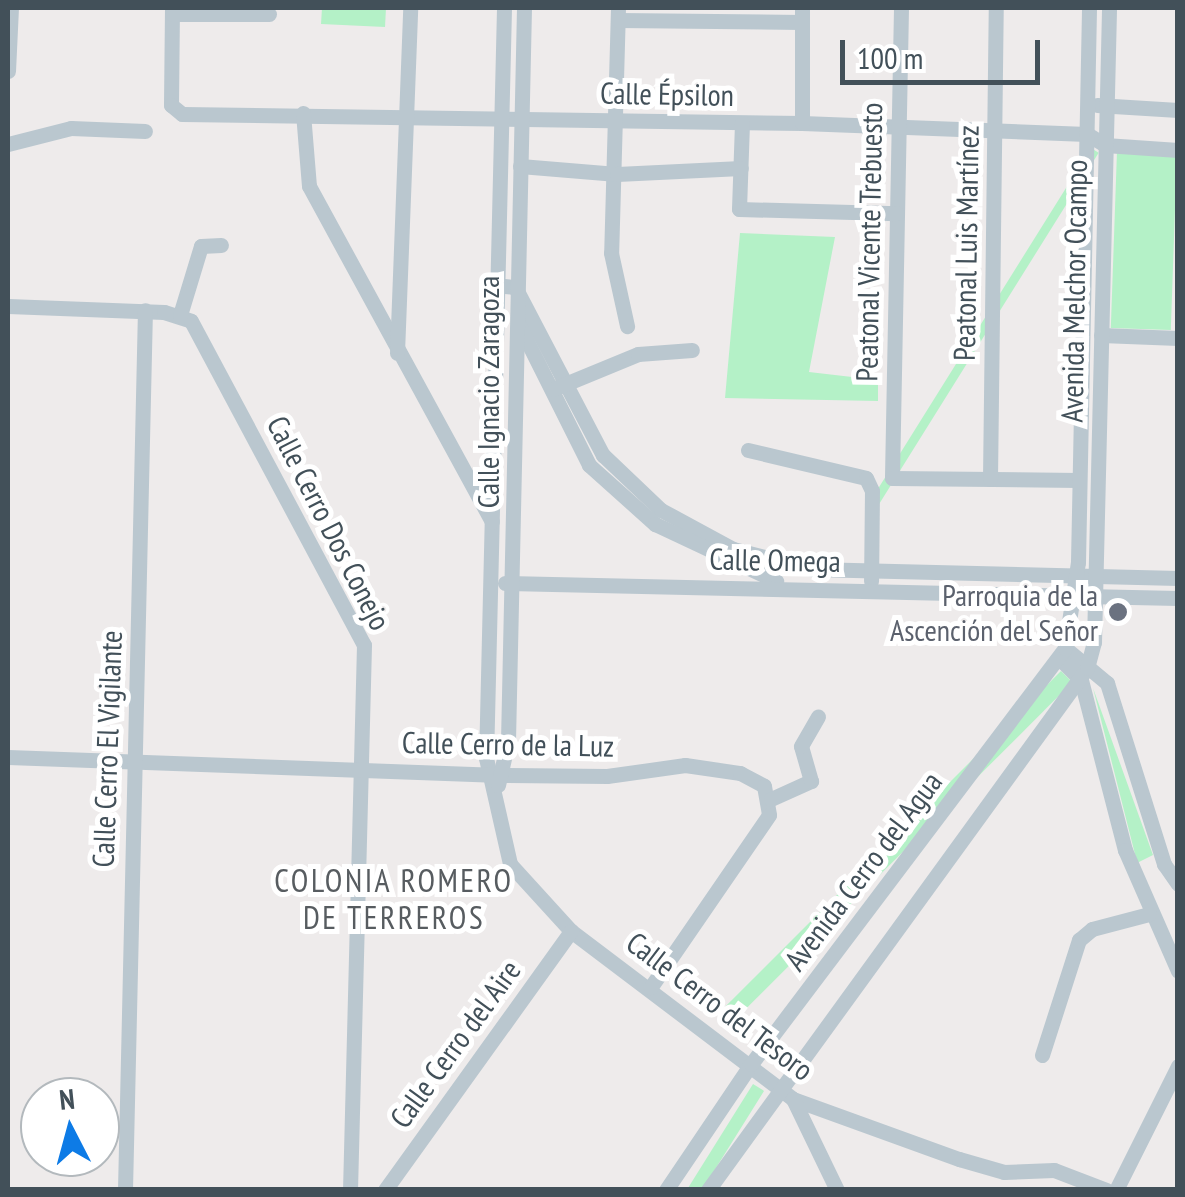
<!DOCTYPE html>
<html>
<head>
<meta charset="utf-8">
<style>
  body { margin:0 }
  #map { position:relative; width:1185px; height:1197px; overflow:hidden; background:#eeebeb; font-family:"PT Sans Narrow",sans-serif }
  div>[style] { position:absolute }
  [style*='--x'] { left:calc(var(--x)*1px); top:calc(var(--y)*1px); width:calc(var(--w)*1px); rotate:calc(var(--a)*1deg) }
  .green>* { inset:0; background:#b4f1c7; transform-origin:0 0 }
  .minor>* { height:15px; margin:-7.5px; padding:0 7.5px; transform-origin:7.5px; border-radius:7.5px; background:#bac7cf }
  .dots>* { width:28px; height:28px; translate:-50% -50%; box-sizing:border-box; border:5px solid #fff; border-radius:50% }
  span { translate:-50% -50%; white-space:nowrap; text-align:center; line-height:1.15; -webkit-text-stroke:10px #fff; paint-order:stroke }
  .street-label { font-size:30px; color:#425059 }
  .worship-label { font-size:30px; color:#5b616d }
  .right { translate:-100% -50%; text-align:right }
  .neighbourhood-label { font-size:32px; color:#575c60; letter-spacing:2.5px }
  .frame { position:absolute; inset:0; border:10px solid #425059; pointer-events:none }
  .north { position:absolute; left:20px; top:1077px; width:100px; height:100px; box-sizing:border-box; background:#fff; border:2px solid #b3b9bd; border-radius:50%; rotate:354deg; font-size:28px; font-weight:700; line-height:40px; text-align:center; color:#425059 }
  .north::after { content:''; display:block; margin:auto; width:35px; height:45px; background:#0d7be6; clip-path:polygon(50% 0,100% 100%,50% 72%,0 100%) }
  .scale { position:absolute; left:840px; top:40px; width:200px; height:45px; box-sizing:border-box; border:5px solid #425059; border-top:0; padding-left:12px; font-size:30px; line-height:35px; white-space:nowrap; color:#425059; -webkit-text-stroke:8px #fff; paint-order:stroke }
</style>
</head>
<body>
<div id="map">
  <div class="green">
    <i style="clip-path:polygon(322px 8px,386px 8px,385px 27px,321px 24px)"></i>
    <i style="left:1091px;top:148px;width:9px;height:419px;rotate:32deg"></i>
    <i style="left:1117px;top:151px;width:60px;height:177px;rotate:2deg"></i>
    <i style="clip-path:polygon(740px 233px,835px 237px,809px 372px,878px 380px,878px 401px,725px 398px)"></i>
    <i style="left:1061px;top:671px;width:16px;height:481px;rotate:45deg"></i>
    <i style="clip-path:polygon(1093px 688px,1153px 855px,1137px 863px,1137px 862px)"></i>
    <i style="left:753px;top:1084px;width:13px;height:128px;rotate:32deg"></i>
  </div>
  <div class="minor">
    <i style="--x:172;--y:8;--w:97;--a:90.6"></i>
    <i style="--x:171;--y:105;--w:14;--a:39"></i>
    <i style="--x:182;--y:114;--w:620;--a:0.83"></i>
    <i style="--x:802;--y:123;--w:285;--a:2.2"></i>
    <i style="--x:1087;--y:134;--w:21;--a:31"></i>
    <i style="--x:1105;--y:145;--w:73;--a:3.9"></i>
    <i style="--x:504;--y:8;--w:750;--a:91.37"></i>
    <i style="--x:486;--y:758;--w:109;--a:77.2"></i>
    <i style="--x:510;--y:864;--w:91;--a:47.7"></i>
    <i style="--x:571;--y:931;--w:278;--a:37.1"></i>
    <i style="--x:793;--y:1099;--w:177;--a:19.9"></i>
    <i style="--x:959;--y:1159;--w:47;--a:16.1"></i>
    <i style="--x:1004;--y:1172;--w:50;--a:-2.3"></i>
    <i style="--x:1054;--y:1170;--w:56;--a:21"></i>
    <i style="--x:618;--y:8;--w:245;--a:91.6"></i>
    <i style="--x:611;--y:253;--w:75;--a:77.6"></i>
    <i style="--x:901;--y:8;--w:470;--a:91.1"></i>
    <i style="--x:892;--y:478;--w:187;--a:0.6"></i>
    <i style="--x:172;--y:14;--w:97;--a:0"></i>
    <i style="--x:618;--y:20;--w:184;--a:0.6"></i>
    <i style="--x:8;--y:71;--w:63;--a:-87.3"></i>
    <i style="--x:1097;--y:105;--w:81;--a:3.5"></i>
    <i style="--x:303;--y:113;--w:73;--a:85.3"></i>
    <i style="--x:309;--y:186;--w:382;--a:61.4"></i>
    <i style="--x:742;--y:123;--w:86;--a:92"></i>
    <i style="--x:739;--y:209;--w:158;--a:1.5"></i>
    <i style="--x:802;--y:123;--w:115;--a:-90"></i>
    <i style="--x:8;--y:144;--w:65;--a:-14.3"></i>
    <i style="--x:71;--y:128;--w:74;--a:2.3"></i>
    <i style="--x:520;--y:166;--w:97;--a:4.7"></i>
    <i style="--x:617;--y:174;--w:124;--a:-2.8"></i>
    <i style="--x:495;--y:285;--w:20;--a:6"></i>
    <i style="--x:515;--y:287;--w:190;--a:62.4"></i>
    <i style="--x:603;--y:455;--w:80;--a:43.5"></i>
    <i style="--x:661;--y:510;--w:82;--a:28.4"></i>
    <i style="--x:733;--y:549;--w:81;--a:14.2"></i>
    <i style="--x:812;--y:569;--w:366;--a:1.4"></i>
    <i style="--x:8;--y:306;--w:156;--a:2.2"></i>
    <i style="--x:164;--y:312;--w:28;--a:18"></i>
    <i style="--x:191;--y:321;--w:367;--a:61.9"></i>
    <i style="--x:364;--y:645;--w:545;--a:91.47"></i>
    <i style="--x:180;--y:315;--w:72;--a:-73.1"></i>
    <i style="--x:201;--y:246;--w:20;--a:-3"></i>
    <i style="--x:518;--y:323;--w:159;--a:63.4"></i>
    <i style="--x:589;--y:465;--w:89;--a:41.8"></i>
    <i style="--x:655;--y:524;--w:134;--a:25.2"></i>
    <i style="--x:1101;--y:335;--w:77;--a:2.2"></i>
    <i style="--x:397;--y:353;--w:345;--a:-87.8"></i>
    <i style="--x:553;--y:389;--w:92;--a:-22.4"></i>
    <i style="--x:638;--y:354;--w:54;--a:-4.2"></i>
    <i style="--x:748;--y:450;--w:121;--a:13.3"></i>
    <i style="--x:866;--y:478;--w:14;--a:65"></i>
    <i style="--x:872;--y:491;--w:90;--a:90.6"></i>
    <i style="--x:990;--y:479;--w:471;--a:-89.3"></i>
    <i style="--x:505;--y:583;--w:673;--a:1.28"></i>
    <i style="--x:1065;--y:648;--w:55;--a:39.8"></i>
    <i style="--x:1107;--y:683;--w:190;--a:72.5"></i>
    <i style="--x:1164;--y:864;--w:24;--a:55"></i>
    <i style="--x:1059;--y:658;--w:31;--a:45"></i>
    <i style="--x:1081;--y:680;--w:176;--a:75.5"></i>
    <i style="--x:1125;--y:850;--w:132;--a:66.3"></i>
    <i style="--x:8;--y:757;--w:492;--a:2.1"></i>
    <i style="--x:500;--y:775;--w:107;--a:0.5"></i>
    <i style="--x:607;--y:776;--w:79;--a:-8"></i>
    <i style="--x:685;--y:765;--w:56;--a:8.3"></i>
    <i style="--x:740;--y:773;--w:27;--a:28"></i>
    <i style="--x:764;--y:786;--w:29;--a:80"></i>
    <i style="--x:769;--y:815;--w:209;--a:124.5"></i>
    <i style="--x:498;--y:785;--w:45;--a:-77.2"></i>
    <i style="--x:508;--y:741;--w:733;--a:-88.75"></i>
    <i style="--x:771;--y:799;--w:44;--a:-24.2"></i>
    <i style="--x:811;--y:781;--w:36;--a:-106"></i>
    <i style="--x:801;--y:746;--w:34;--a:-60"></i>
    <i style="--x:1042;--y:1055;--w:121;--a:-72.2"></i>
    <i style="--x:1079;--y:940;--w:17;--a:-40"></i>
    <i style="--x:1092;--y:929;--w:59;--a:-14.7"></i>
    <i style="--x:793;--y:1099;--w:101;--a:64.2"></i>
    <i style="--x:125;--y:1190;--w:880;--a:-88.7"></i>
    <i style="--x:385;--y:1190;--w:319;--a:-54.3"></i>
    <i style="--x:666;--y:1190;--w:152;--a:-56"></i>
    <i style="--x:751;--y:1064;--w:521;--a:-52.95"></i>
    <i style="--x:1065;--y:648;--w:87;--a:-81.4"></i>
    <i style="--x:1078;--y:562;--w:554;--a:-88.86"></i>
    <i style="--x:708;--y:1190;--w:645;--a:-54.02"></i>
    <i style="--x:1087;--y:668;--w:27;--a:-75"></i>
    <i style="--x:1094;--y:642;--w:634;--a:-88.64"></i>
    <i style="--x:1116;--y:1190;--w:139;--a:-63.4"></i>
  </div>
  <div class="dots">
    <i style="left:1118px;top:612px;background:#6b7280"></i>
  </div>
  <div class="street-label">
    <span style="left:667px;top:94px;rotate:1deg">Calle Épsilon</span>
    <span style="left:869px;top:242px;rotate:-89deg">Peatonal Vicente Trebuesto</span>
    <span style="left:966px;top:243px;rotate:-89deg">Peatonal Luis Martínez</span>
    <span style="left:1074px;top:291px;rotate:-89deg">Avenida Melchor Ocampo</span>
    <span style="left:488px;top:392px;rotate:-90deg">Calle Ignacio Zaragoza</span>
    <span style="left:329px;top:523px;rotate:63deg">Calle Cerro Dos Conejo</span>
    <span style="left:775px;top:560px;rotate:1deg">Calle Omega</span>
    <span style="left:508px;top:744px;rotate:1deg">Calle Cerro de la Luz</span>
    <span style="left:107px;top:749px;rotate:-88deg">Calle Cerro El Vigilante</span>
    <span style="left:863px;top:871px;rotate:-53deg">Avenida Cerro del Agua</span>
    <span style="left:720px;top:1006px;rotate:37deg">Calle Cerro del Tesoro</span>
    <span style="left:455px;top:1044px;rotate:-54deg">Calle Cerro del Aire</span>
  </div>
  <div class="worship-label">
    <span class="right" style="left:1098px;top:612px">Parroquia de la<br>Ascención del Señor</span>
  </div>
  <div class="neighbourhood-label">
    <span style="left:394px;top:899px">COLONIA ROMERO<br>DE TERREROS</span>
  </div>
  <div class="frame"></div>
  <div class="north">N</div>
  <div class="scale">100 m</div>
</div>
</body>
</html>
